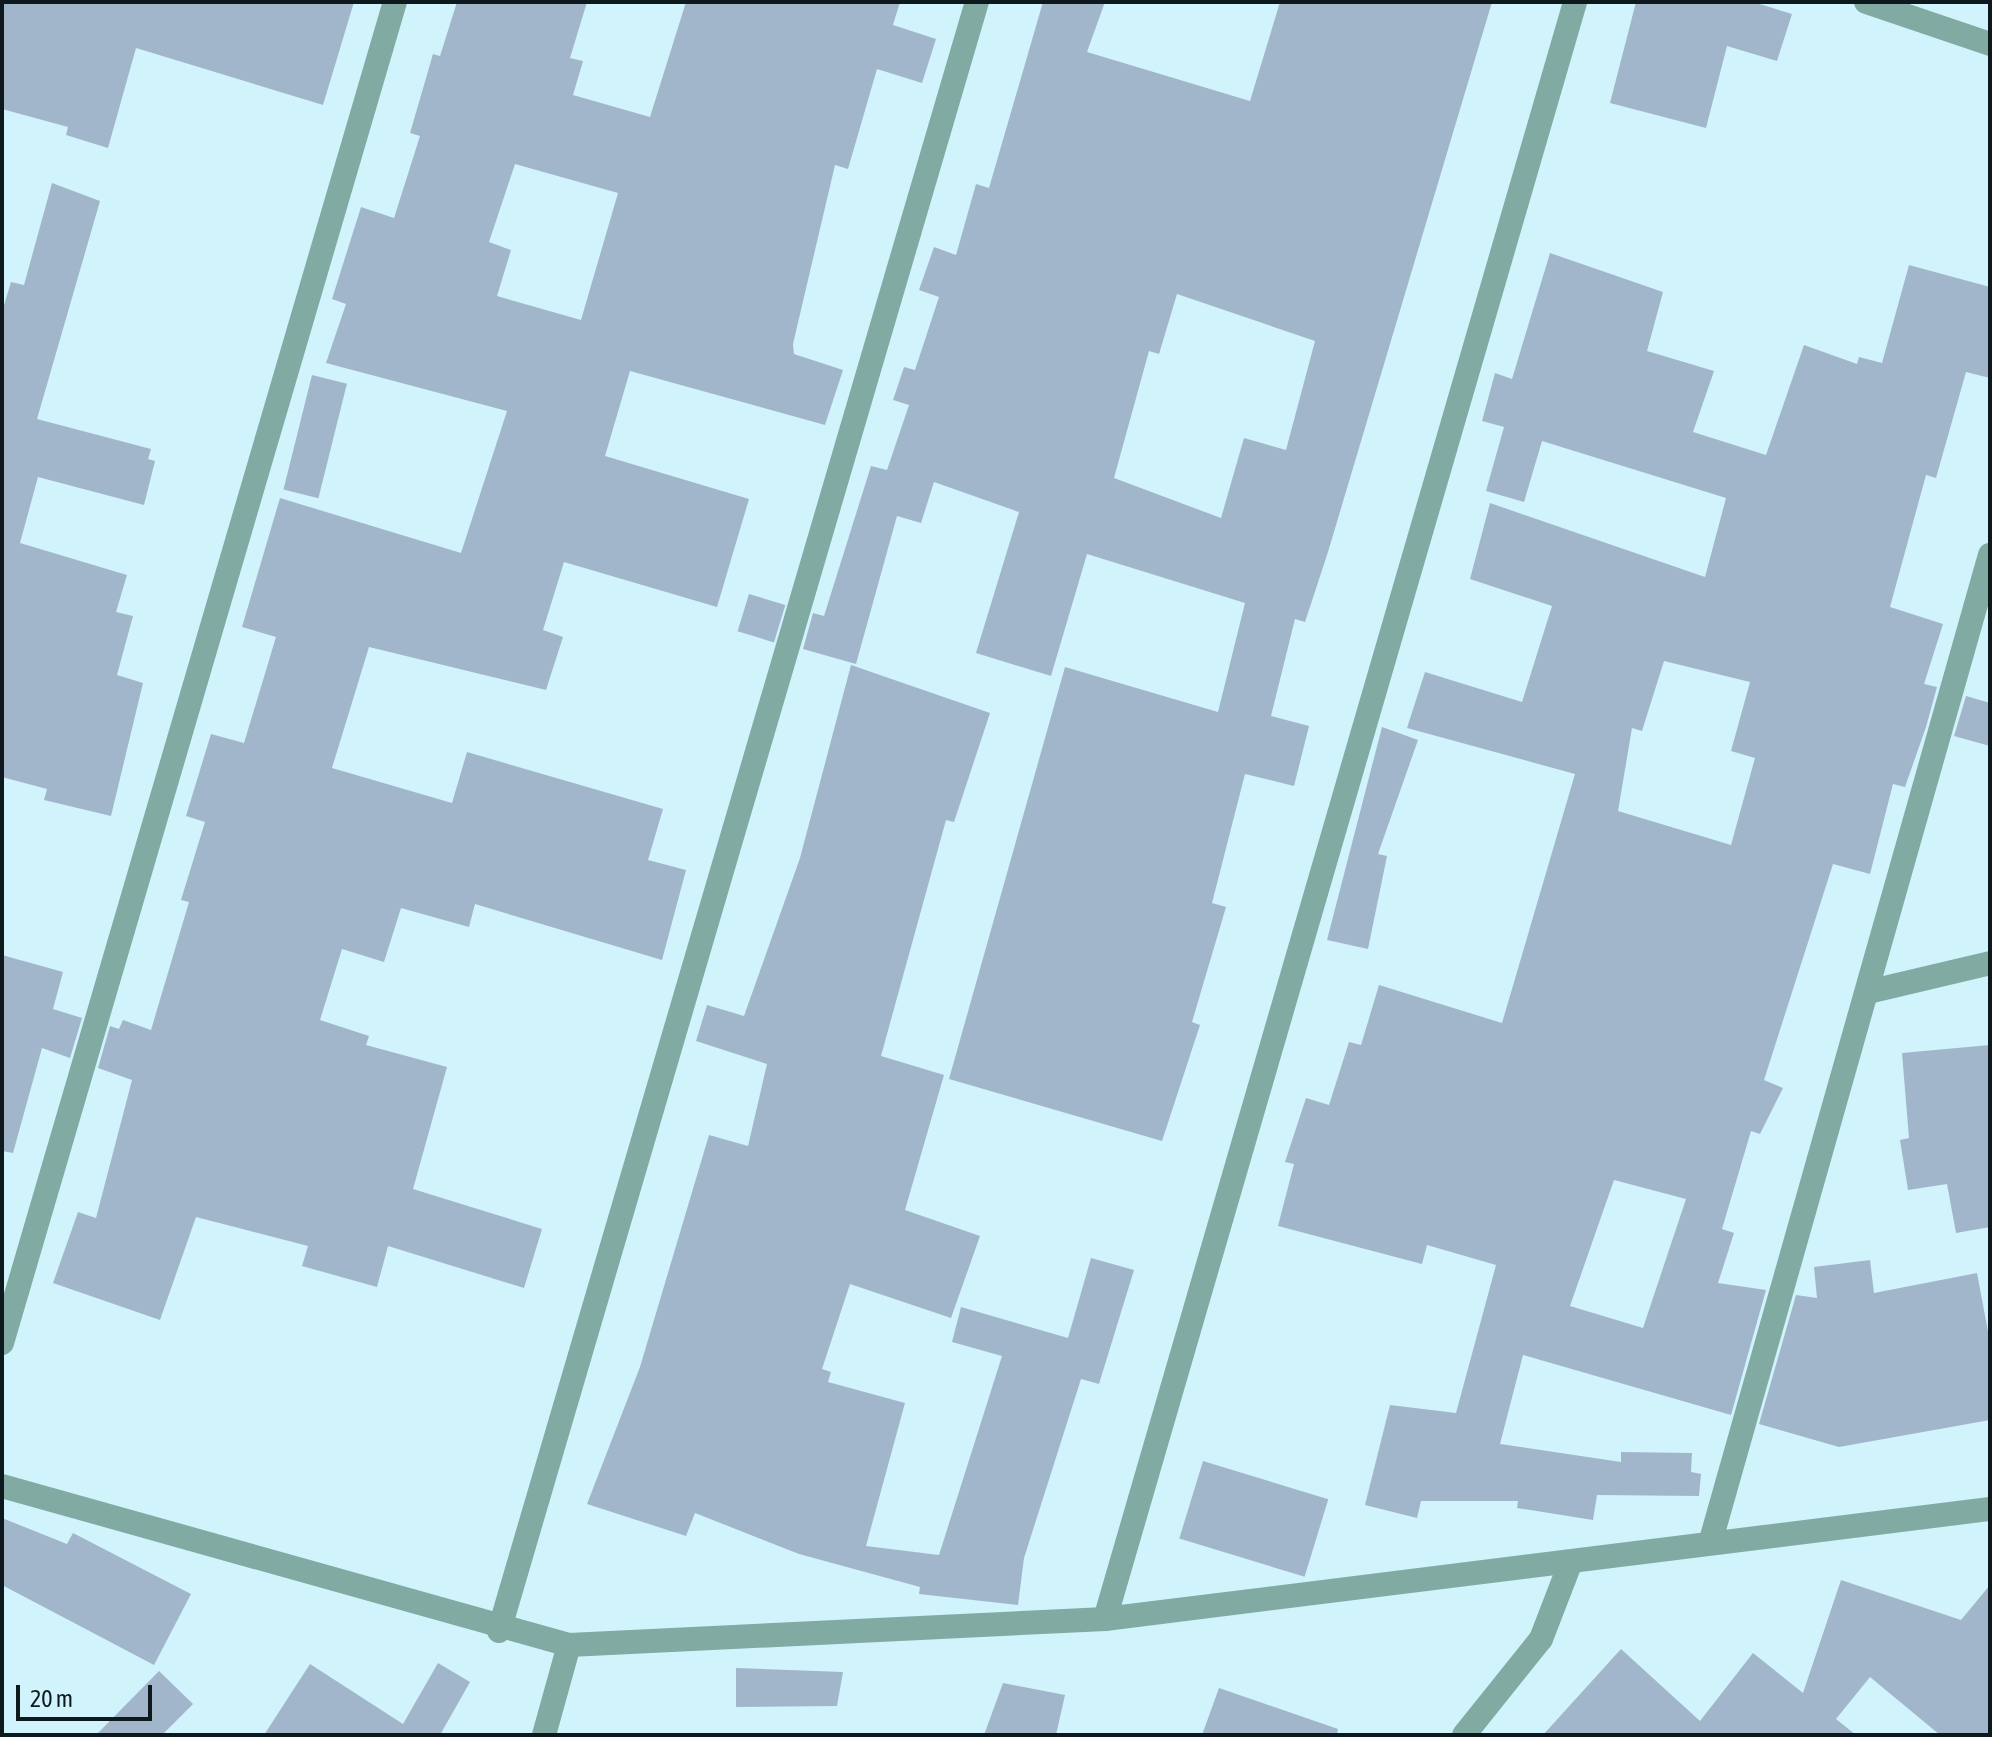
<!DOCTYPE html>
<html>
<head>
<meta charset="utf-8">
<style>
  body { margin:0 }
  #map { position:relative; width:1992px; height:1737px; overflow:hidden; background:#d1f3fc; font-family:"Asap Condensed",sans-serif }
  div>[style] { position:absolute }
  [style*='--x'] { left:calc(var(--x)*1px); top:calc(var(--y)*1px); width:calc(var(--w)*1px); rotate:calc(var(--a)*1deg) }
  .building>* { inset:0; background:#a2b6cb; transform-origin:0 0 }
  .minor>* { height:24px; margin:-12px; padding:0 12px; transform-origin:12px; border-radius:12px; background:#81aaa2 }
  span { translate:-50% -50%; white-space:nowrap; text-align:center; line-height:1.15; -webkit-text-stroke:8px #d1f3fc; paint-order:stroke }
  .frame { position:absolute; inset:0; border:4px solid #0d191c; pointer-events:none }
  .scale { position:absolute; left:16px; top:1685px; width:136px; height:36px; box-sizing:border-box; border:4px solid #0d191c; border-top:0; padding-left:10px; font-size:24px; line-height:28px; white-space:nowrap; color:#0d191c; -webkit-text-stroke:6px #d1f3fc; paint-order:stroke }
</style>
</head>
<body>
<div id="map">
  <div class="building">
    <i style="clip-path:polygon(2px 2px,354px 2px,323px 105px,136px 48px,108px 148px,66px 135px,68px 127px,2px 109px)"></i>
    <i style="clip-path:polygon(evenodd,457px 2px,587px 2px,570px 58px,583px 61px,573px 95px,650px 117px,686px 2px,900px 2px,893px 25px,936px 39px,922px 83px,877px 69px,848px 169px,835px 165px,793px 344px,794px 354px,843px 370px,825px 425px,630px 371px,605px 456px,749px 499px,717px 607px,564px 562px,543px 630px,563px 637px,546px 690px,369px 647px,332px 768px,452px 803px,467px 752px,663px 809px,648px 860px,686px 870px,662px 960px,475px 904px,469px 927px,401px 908px,384px 962px,342px 949px,320px 1020px,369px 1036px,366px 1045px,447px 1067px,413px 1189px,542px 1229px,524px 1288px,388px 1246px,377px 1287px,302px 1266px,308px 1246px,196px 1217px,160px 1320px,53px 1283px,78px 1212px,96px 1218px,132px 1080px,98px 1068px,110px 1026px,119px 1029px,123px 1020px,151px 1030px,189px 902px,181px 900px,205px 822px,186px 816px,211px 734px,244px 743px,276px 637px,242px 627px,280px 498px,461px 553px,507px 411px,326px 363px,346px 304px,332px 299px,361px 207px,394px 218px,420px 136px,410px 133px,433px 54px,440px 56px,457px 2px,515px 164px,618px 193px,581px 320px,497px 296px,511px 250px,489px 242px,515px 164px)"></i>
    <i style="clip-path:polygon(evenodd,1043px 2px,1105px 2px,1087px 52px,1250px 101px,1280px 2px,1492px 2px,1328px 552px,1305px 622px,1295px 619px,1271px 716px,1309px 726px,1294px 786px,1245px 774px,1212px 903px,1226px 907px,1192px 1022px,1200px 1025px,1162px 1141px,949px 1079px,1065px 667px,1218px 712px,1245px 603px,1087px 554px,1051px 676px,976px 653px,1019px 512px,934px 482px,921px 523px,897px 516px,856px 664px,803px 649px,813px 613px,824px 616px,871px 466px,887px 470px,909px 405px,893px 400px,904px 367px,915px 370px,939px 297px,919px 290px,934px 247px,956px 255px,976px 184px,989px 188px,1043px 2px,1177px 294px,1315px 341px,1286px 450px,1244px 438px,1221px 518px,1114px 478px,1149px 351px,1159px 354px,1177px 294px)"></i>
    <i style="clip-path:polygon(1636px 2px,1753px 2px,1792px 14px,1777px 61px,1727px 46px,1706px 128px,1610px 103px)"></i>
    <i style="clip-path:polygon(52px 183px,100px 201px,37px 419px,151px 449px,148px 459px,155px 461px,144px 505px,38px 477px,20px 543px,127px 575px,116px 612px,133px 616px,117px 675px,143px 683px,111px 816px,44px 800px,47px 789px,2px 777px,2px 312px,11px 282px,24px 285px)"></i>
    <i style="clip-path:polygon(evenodd,1550px 253px,1663px 292px,1647px 351px,1714px 371px,1693px 432px,1766px 455px,1804px 345px,1857px 364px,1859px 357px,1882px 363px,1909px 265px,1990px 287px,1990px 378px,1966px 372px,1936px 478px,1926px 475px,1890px 607px,1943px 624px,1924px 684px,1937px 687px,1926px 727px,1905px 787px,1893px 784px,1870px 874px,1833px 864px,1764px 1080px,1783px 1088px,1760px 1134px,1751px 1131px,1722px 1229px,1734px 1233px,1718px 1283px,1766px 1290px,1731px 1415px,1523px 1355px,1500px 1444px,1621px 1462px,1621px 1452px,1692px 1453px,1691px 1472px,1701px 1474px,1699px 1496px,1597px 1495px,1593px 1520px,1517px 1508px,1518px 1501px,1421px 1501px,1417px 1518px,1365px 1505px,1390px 1405px,1456px 1413px,1496px 1265px,1427px 1245px,1422px 1264px,1278px 1226px,1294px 1164px,1285px 1162px,1306px 1098px,1329px 1105px,1349px 1042px,1361px 1045px,1379px 985px,1502px 1023px,1575px 774px,1407px 728px,1425px 672px,1522px 702px,1552px 606px,1470px 579px,1490px 503px,1705px 577px,1726px 498px,1542px 441px,1524px 502px,1486px 491px,1504px 427px,1482px 421px,1495px 373px,1512px 379px,1550px 253px,1664px 661px,1750px 682px,1731px 751px,1755px 758px,1731px 845px,1618px 811px,1632px 728px,1642px 731px,1664px 661px,1550px 253px,1614px 1180px,1686px 1199px,1643px 1328px,1570px 1306px,1614px 1180px)"></i>
    <i style="left:312px;top:375px;width:36px;height:118px;rotate:14deg"></i>
    <i style="left:749px;top:594px;width:38px;height:39px;rotate:17deg"></i>
    <i style="clip-path:polygon(851px 665px,990px 713px,954px 822px,946px 820px,881px 1056px,944px 1075px,905px 1210px,980px 1236px,951px 1318px,850px 1284px,822px 1369px,831px 1372px,828px 1382px,905px 1403px,866px 1546px,939px 1555px,1002px 1356px,952px 1342px,961px 1307px,1068px 1338px,1091px 1258px,1134px 1270px,1099px 1384px,1081px 1379px,1024px 1558px,1018px 1605px,919px 1594px,920px 1587px,799px 1554px,695px 1513px,686px 1536px,587px 1504px,640px 1367px,709px 1135px,748px 1146px,767px 1064px,696px 1041px,707px 1005px,744px 1016px,800px 858px)"></i>
    <i style="clip-path:polygon(1966px 696px,1990px 703px,1990px 746px,1954px 736px)"></i>
    <i style="clip-path:polygon(1382px 727px,1418px 740px,1378px 854px,1387px 856px,1368px 949px,1327px 940px)"></i>
    <i style="clip-path:polygon(2px 955px,63px 972px,53px 1009px,82px 1018px,70px 1058px,42px 1048px,13px 1153px,2px 1151px)"></i>
    <i style="clip-path:polygon(1990px 1045px,1990px 1227px,1956px 1233px,1947px 1184px,1908px 1190px,1900px 1140px,1909px 1138px,1902px 1053px)"></i>
    <i style="clip-path:polygon(1870px 1260px,1874px 1293px,1977px 1273px,1990px 1342px,1990px 1420px,1839px 1447px,1759px 1424px,1796px 1295px,1817px 1298px,1814px 1267px)"></i>
    <i style="left:1203px;top:1461px;width:131px;height:81px;rotate:17deg"></i>
    <i style="clip-path:polygon(2px 1518px,67px 1544px,73px 1533px,191px 1594px,154px 1665px,2px 1585px)"></i>
    <i style="clip-path:polygon(1841px 1580px,1961px 1620px,1990px 1585px,1990px 1735px,1940px 1735px,1870px 1677px,1836px 1719px,1856px 1735px,1543px 1735px,1621px 1649px,1700px 1721px,1753px 1653px,1803px 1693px)"></i>
    <i style="clip-path:polygon(438px 1663px,470px 1682px,440px 1735px,264px 1735px,310px 1664px,403px 1724px)"></i>
    <i style="clip-path:polygon(736px 1668px,843px 1672px,837px 1706px,736px 1707px)"></i>
    <i style="clip-path:polygon(159px 1671px,193px 1704px,162px 1735px,96px 1735px)"></i>
    <i style="clip-path:polygon(1003px 1683px,1065px 1695px,1056px 1735px,984px 1735px)"></i>
    <i style="clip-path:polygon(1219px 1688px,1338px 1729px,1337px 1735px,1202px 1735px)"></i>
  </div>
  <div class="minor">
    <i style="--x:1866;--y:2;--w:131;--a:18.7"></i>
    <i style="--x:1872;--y:991;--w:121;--a:-13.3"></i>
    <i style="--x:2;--y:1343;--w:1397;--a:-73.67"></i>
    <i style="--x:2;--y:1486;--w:589;--a:15.66"></i>
    <i style="--x:569;--y:1645;--w:537;--a:-2.78"></i>
    <i style="--x:1105;--y:1619;--w:892;--a:-7.09"></i>
    <i style="--x:1711;--y:1540;--w:1024;--a:-74.19"></i>
    <i style="--x:1105;--y:1619;--w:1684;--a:-73.79"></i>
    <i style="--x:499;--y:1631;--w:1698;--a:-73.65"></i>
    <i style="--x:544;--y:1735;--w:93;--a:-74.5"></i>
    <i style="--x:1464;--y:1735;--w:123;--a:-51.3"></i>
    <i style="--x:1541;--y:1639;--w:80;--a:-68.9"></i>
  </div>
  <div class="frame"></div>
  <div class="scale">20 m</div>
</div>
</body>
</html>
